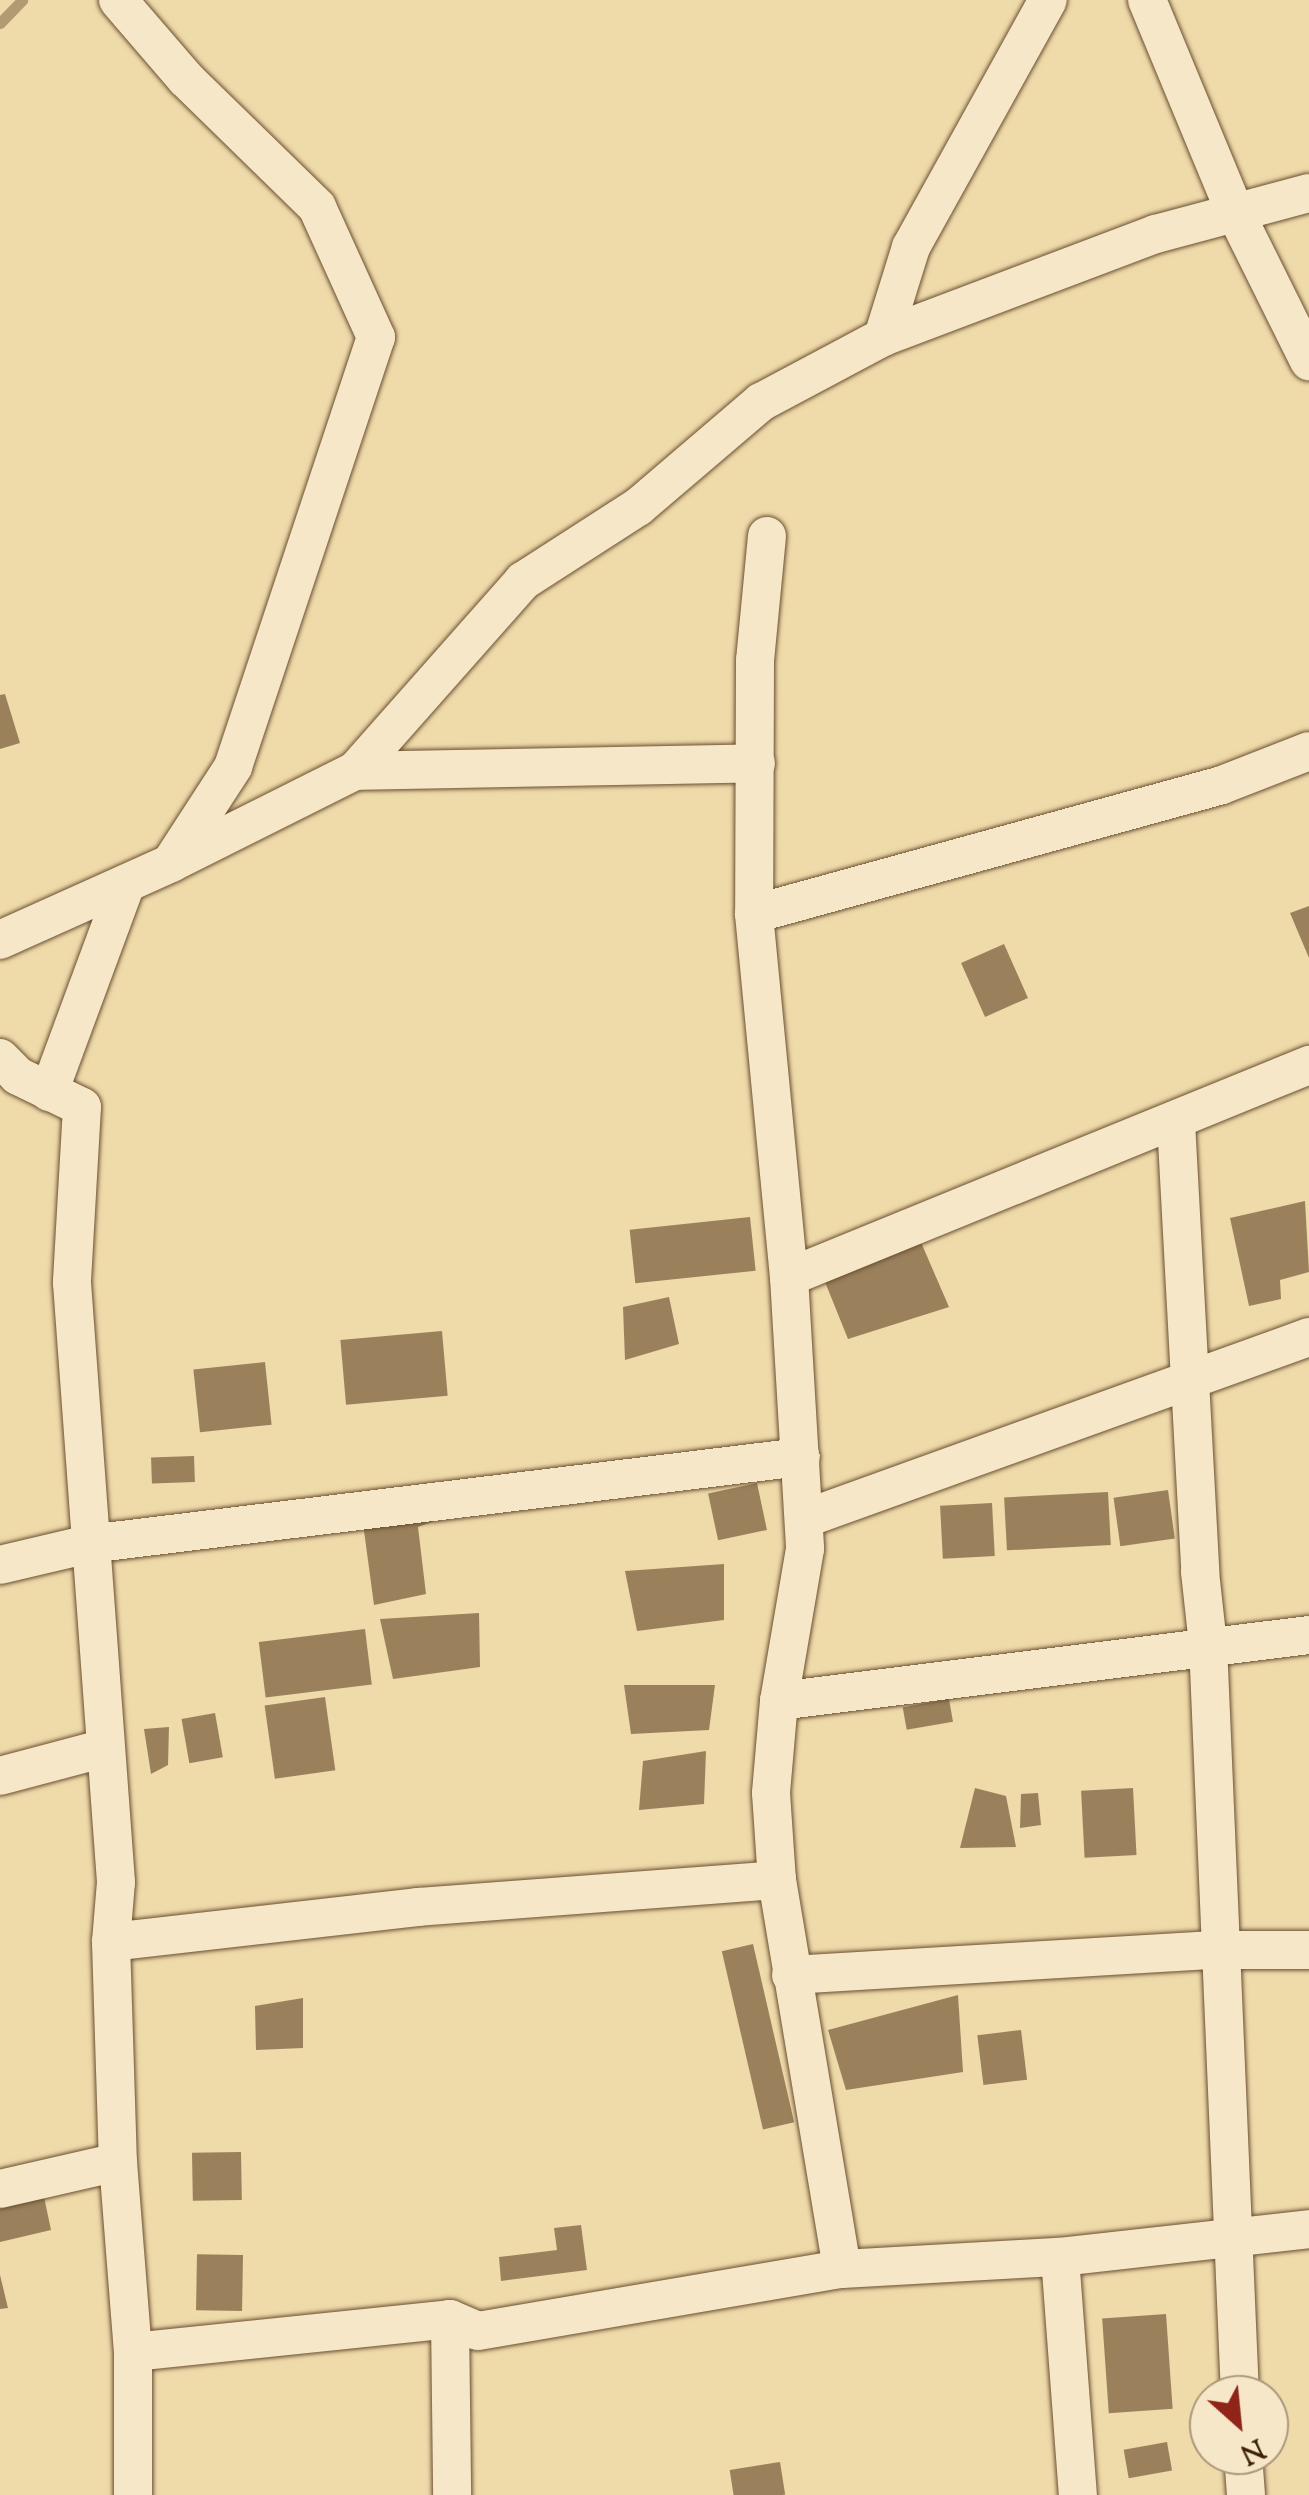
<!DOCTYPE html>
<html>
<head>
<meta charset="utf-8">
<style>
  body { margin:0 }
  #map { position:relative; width:1309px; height:2495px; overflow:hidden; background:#efdaaa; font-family:"Sorts Mill Goudy",serif }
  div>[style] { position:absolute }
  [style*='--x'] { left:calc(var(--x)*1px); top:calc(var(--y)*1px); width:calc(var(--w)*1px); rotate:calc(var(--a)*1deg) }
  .stream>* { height:11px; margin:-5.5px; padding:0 5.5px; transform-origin:5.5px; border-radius:5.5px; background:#b29b73 }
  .building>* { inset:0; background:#9a815c; transform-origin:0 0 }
  .roads { filter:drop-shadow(0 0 2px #6a4f30) drop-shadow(0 0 2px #6a4f30) }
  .street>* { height:38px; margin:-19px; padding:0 19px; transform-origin:19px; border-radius:19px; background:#f5e7c8 }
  span { translate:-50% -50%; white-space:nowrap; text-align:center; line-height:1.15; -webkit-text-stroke:10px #f5e7c8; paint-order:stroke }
  .north { position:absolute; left:1189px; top:2375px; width:100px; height:100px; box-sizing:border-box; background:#f5e7c8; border:2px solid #ab987b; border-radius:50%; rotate:153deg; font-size:28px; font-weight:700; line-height:40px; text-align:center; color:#3d2107 }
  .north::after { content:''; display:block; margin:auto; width:35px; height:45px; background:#8f2418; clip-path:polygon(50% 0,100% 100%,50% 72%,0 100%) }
</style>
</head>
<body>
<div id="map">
  <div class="stream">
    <i style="--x:0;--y:23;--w:32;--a:-46"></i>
  </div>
  <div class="building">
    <i style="clip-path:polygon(5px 694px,20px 743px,0 749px,0 695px)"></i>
    <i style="clip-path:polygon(1309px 906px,1309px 958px,1290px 913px)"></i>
    <i style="left:1004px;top:944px;width:59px;height:47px;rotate:66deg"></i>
    <i style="clip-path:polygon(1305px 1201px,1309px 1272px,1280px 1280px,1281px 1299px,1249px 1306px,1230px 1218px)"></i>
    <i style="left:750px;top:1217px;width:54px;height:121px;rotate:84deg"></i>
    <i style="clip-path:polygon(920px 1240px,949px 1307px,848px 1339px,825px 1282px)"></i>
    <i style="clip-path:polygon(669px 1297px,679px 1344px,625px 1360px,623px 1307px)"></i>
    <i style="left:442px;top:1331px;width:65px;height:102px;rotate:85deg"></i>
    <i style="left:265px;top:1362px;width:63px;height:72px;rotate:84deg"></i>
    <i style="left:194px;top:1456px;width:26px;height:43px;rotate:88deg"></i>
    <i style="left:757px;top:1483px;width:48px;height:50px;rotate:78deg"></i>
    <i style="left:1168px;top:1490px;width:49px;height:55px;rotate:82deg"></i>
    <i style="left:1108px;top:1492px;width:53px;height:104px;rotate:87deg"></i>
    <i style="left:992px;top:1503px;width:53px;height:52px;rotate:87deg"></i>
    <i style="clip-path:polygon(362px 1516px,440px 1519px,418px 1527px,426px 1594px,374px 1605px)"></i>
    <i style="clip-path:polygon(724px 1564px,724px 1620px,637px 1631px,625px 1571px)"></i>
    <i style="clip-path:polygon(479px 1613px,480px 1667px,393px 1679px,380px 1619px)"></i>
    <i style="left:365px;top:1629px;width:56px;height:107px;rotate:83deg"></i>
    <i style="clip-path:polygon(624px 1685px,715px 1685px,709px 1730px,631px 1734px)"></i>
    <i style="left:325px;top:1697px;width:74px;height:61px;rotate:82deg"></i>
    <i style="left:949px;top:1699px;width:23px;height:47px;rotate:80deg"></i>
    <i style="left:215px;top:1713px;width:45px;height:34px;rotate:80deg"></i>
    <i style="clip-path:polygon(169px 1727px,168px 1765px,151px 1774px,144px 1729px)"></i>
    <i style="clip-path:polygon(706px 1751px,704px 1804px,639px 1810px,643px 1761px)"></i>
    <i style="clip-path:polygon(975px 1788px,1006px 1796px,1016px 1847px,960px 1848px)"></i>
    <i style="left:1133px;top:1788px;width:67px;height:52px;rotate:87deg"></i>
    <i style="clip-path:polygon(1038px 1793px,1041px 1825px,1020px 1828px,1021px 1794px)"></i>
    <i style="left:753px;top:1944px;width:183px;height:32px;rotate:77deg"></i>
    <i style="clip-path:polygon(958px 1995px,963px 2072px,846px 2090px,828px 2030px)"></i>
    <i style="clip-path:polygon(303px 1998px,303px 2048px,256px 2050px,255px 2006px)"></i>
    <i style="left:1021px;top:2030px;width:50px;height:44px;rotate:83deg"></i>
    <i style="left:241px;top:2152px;width:48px;height:49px;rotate:89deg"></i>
    <i style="clip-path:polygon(43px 2192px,51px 2230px,0 2242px,0 2202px)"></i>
    <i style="clip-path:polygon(581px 2225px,587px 2270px,501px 2281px,499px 2257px,557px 2250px,554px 2228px)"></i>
    <i style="left:243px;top:2255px;width:56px;height:46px;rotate:91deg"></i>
    <i style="clip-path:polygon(0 2275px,8px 2308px,0 2309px)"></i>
    <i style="left:1166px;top:2314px;width:95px;height:64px;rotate:86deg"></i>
    <i style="left:1167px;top:2442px;width:29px;height:44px;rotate:80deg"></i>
    <i style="left:780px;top:2462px;width:33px;height:51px;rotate:81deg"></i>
  </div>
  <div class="roads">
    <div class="street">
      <i style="--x:118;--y:0;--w:104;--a:49.3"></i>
      <i style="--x:186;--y:79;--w:183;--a:44.3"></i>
      <i style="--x:317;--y:207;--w:143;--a:65.6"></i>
      <i style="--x:376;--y:337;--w:453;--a:108.4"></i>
      <i style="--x:233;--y:767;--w:112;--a:123"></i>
      <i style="--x:1147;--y:0;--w:227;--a:67.5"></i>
      <i style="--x:1234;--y:210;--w:169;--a:63.6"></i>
      <i style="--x:883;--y:337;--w:94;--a:-72.7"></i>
      <i style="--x:911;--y:247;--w:282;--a:-61"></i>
      <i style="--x:767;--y:536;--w:125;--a:95.5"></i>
      <i style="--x:755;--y:660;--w:254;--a:90.2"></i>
      <i style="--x:754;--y:914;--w:365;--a:84.5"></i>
      <i style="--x:789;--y:1277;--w:272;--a:86.6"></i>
      <i style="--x:805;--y:1549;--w:154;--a:99.7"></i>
      <i style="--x:779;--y:1701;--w:92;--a:95"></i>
      <i style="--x:771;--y:1793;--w:87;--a:86.1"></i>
      <i style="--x:777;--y:1880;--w:394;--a:80.5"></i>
      <i style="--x:355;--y:771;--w:401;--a:-1.1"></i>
      <i style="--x:754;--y:914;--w:485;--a:-15.4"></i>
      <i style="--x:1222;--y:785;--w:93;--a:-21.3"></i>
      <i style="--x:0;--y:940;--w:188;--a:-24.2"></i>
      <i style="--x:171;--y:863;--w:206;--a:-26.6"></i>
      <i style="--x:355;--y:771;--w:254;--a:-48.5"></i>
      <i style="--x:523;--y:581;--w:137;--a:-32.8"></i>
      <i style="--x:638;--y:507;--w:162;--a:-40.5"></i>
      <i style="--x:761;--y:402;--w:138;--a:-28"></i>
      <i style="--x:883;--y:337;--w:292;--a:-20.7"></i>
      <i style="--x:1156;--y:234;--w:158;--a:-15"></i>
      <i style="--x:0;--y:1058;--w:25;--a:45"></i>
      <i style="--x:18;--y:1076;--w:71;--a:25.8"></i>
      <i style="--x:82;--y:1107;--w:176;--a:93.3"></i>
      <i style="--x:72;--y:1283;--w:601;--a:85.8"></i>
      <i style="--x:116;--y:1882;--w:60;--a:94.8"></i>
      <i style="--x:111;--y:1942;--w:220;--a:88.2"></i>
      <i style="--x:118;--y:2162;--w:191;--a:85.5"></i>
      <i style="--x:133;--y:2352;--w:143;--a:90"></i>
      <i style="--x:49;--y:1092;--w:222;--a:-69.7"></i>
      <i style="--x:1176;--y:1122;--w:451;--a:86.9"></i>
      <i style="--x:1200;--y:1572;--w:72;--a:83.7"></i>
      <i style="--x:1208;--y:1644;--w:752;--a:87.56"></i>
      <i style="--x:789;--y:1277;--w:562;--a:-22.18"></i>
      <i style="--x:804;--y:1519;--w:537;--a:-19.82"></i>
      <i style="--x:0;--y:1565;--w:91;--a:-13.3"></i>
      <i style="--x:89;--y:1544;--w:717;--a:-6.97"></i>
      <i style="--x:779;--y:1701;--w:534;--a:-7.1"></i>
      <i style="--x:0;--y:1776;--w:109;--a:-14.9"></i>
      <i style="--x:111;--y:1942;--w:309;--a:-6.5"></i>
      <i style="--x:418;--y:1907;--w:360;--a:-4.3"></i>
      <i style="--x:791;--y:1975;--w:428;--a:-3.4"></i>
      <i style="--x:1218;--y:1950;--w:91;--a:0"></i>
      <i style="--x:0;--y:2189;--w:121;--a:-12.9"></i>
      <i style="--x:1060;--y:2257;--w:239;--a:85.7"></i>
      <i style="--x:450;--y:2319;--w:176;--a:89.3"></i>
      <i style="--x:133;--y:2352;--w:319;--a:-5.9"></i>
      <i style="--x:450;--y:2319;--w:30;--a:23"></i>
      <i style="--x:478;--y:2331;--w:369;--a:-9.7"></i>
      <i style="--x:842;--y:2269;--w:218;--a:-3.2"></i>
      <i style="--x:1060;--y:2257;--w:251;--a:-6.4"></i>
      <i style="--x:1243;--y:2455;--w:40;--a:85.7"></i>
    </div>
  </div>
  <div class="north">N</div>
</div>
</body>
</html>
